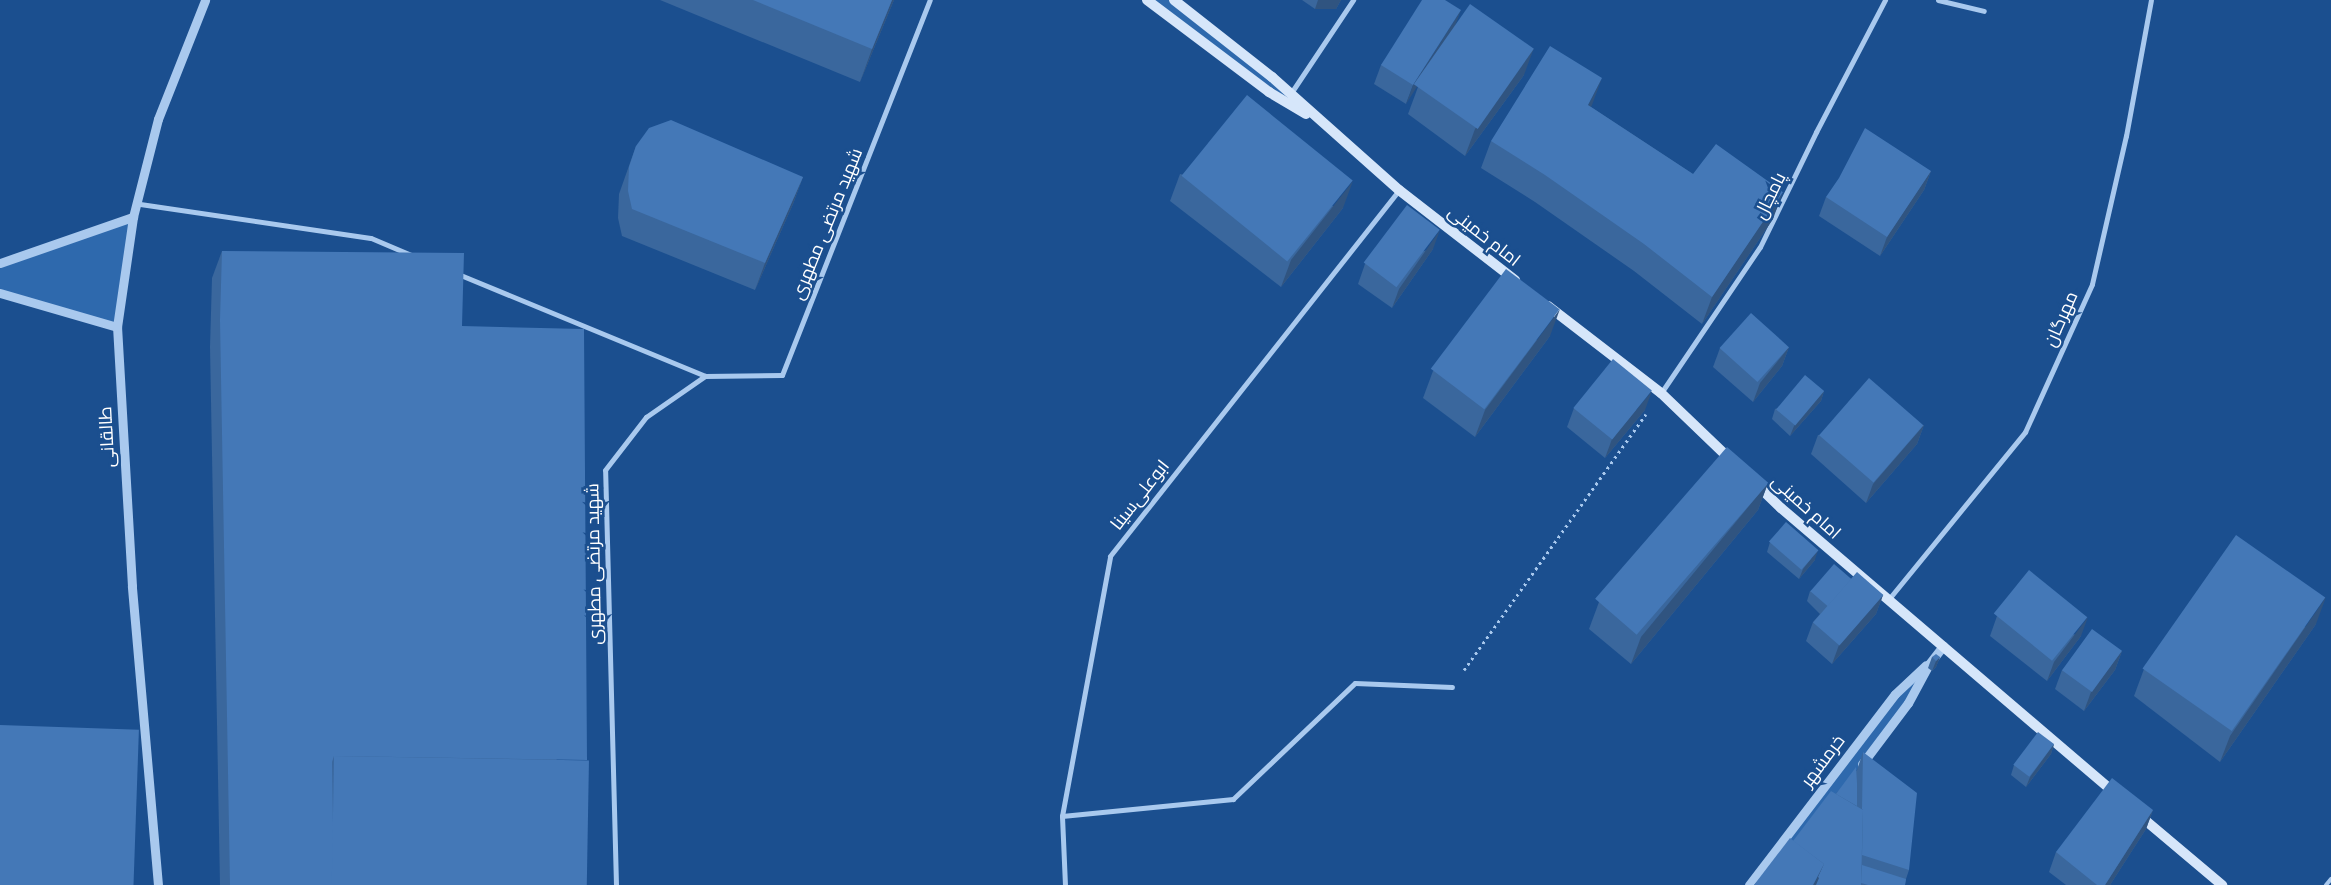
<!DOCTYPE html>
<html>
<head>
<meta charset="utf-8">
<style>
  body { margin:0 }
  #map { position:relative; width:2331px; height:885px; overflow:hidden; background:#1b4f8f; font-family:"IBM Plex Sans",Cairo,sans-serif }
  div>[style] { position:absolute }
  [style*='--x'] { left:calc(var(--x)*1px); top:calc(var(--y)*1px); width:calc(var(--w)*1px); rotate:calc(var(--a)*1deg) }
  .green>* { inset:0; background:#2e69ad }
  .path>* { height:3px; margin-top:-1.5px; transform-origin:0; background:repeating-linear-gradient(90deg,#a9c9ee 0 2.5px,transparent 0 6.5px) }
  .service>* { height:4px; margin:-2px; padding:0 2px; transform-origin:2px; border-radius:2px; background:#a9c9ee }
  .minor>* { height:5px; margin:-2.5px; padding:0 2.5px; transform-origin:2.5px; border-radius:2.5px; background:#a9c9ee }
  .tertiary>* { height:9px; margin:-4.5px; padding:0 4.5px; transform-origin:4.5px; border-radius:4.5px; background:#a9c9ee }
  .secondary>* { height:10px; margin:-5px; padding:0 5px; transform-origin:5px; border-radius:5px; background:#d6e6fa }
  .wall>* { inset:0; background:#3a679d }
  .shaded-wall>* { inset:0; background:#305480 }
  .building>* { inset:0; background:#4478b7; transform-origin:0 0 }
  span { translate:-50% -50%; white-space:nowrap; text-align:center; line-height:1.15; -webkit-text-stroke:5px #1b4f8f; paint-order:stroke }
  .street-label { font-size:18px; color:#fff }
</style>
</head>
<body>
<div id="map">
  <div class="green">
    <i style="clip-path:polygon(1147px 0,1174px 0,1319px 121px)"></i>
    <i style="clip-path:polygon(132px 217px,116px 327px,0 293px,0 263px)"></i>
    <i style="clip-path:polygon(1923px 668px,1908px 703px,1769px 885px,1750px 885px,1896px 694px)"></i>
  </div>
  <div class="path">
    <i style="--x:1464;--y:670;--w:314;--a:-54.6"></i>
  </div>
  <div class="service">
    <i style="--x:2326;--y:885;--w:8;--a:-50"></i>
  </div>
  <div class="minor">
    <i style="--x:1938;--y:0;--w:47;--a:13.4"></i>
    <i style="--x:1291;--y:93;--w:112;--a:-56.3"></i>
    <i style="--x:140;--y:204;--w:233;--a:8.4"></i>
    <i style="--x:371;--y:238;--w:43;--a:23"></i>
    <i style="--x:458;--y:274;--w:267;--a:22.4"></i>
    <i style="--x:1661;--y:393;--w:176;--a:-55.9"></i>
    <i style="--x:1760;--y:247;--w:128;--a:-64"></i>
    <i style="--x:1816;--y:132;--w:149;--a:-62.4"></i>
    <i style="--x:1888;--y:600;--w:217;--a:-50.8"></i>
    <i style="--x:2025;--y:432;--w:162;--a:-65.6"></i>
    <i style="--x:2092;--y:284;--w:152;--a:-77.1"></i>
    <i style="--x:2126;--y:136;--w:138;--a:-79.6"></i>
    <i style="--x:1062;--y:816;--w:172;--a:-5.7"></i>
    <i style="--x:1233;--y:799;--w:168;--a:-43.6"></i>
    <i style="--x:1355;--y:683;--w:97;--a:2.4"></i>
    <i style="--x:616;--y:885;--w:415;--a:-91.5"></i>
    <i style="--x:605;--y:470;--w:67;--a:-52.3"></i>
    <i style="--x:646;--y:417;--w:72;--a:-34.8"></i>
    <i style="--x:705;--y:376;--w:77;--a:-0.7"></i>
    <i style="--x:782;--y:375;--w:403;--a:-68.5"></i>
    <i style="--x:1065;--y:885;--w:69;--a:-92.5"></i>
    <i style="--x:1062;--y:816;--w:264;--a:-79.5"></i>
    <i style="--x:1110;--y:556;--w:466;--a:-51.7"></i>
  </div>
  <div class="tertiary">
    <i style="--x:0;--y:263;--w:141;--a:-19.1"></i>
    <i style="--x:0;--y:293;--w:122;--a:16.2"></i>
    <i style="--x:1862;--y:764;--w:76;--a:-53"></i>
    <i style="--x:1908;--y:703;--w:44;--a:-61.7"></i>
    <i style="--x:1929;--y:664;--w:23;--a:-52"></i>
    <i style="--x:158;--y:885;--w:300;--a:-95"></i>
    <i style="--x:132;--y:586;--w:259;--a:-93.3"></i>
    <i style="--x:117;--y:327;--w:111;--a:-81.7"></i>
    <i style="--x:133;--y:217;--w:101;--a:-75.7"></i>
    <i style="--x:158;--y:119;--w:128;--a:-68.4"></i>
    <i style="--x:1749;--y:885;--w:240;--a:-52.6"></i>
    <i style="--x:1895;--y:694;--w:42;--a:-43.1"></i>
  </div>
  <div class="secondary">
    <i style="--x:1147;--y:0;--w:153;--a:37"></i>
    <i style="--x:1269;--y:92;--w:43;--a:30.7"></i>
    <i style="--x:1174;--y:0;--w:125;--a:38.2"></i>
    <i style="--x:1272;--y:77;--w:170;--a:41.7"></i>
    <i style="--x:1399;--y:190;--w:147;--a:37.8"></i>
    <i style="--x:1548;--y:306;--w:143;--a:37.6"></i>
    <i style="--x:1661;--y:393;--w:98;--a:43.8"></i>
    <i style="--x:1755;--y:483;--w:36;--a:44"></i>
    <i style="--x:1781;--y:508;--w:442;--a:40.5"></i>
    <i style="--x:2139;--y:815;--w:109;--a:40.1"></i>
  </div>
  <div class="wall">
    <i style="clip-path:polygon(660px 0,894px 0,860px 82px)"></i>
    <i style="clip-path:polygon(1302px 0,1341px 0,1336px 9px,1315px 9px)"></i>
    <i style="clip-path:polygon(1445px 0,1406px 104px,1374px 84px,1381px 65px)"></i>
    <i style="clip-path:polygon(1524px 75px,1465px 156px,1408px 114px,1418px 87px)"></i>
    <i style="clip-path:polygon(1591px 107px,1693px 174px,1773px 219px,1702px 324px,1634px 271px,1535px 202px,1481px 168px,1491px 141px)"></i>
    <i style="clip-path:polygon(636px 146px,803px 177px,793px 204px,755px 290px,622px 236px,618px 218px,619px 194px)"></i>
    <i style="clip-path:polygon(1931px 171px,1924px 190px,1880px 256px,1819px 216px,1826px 197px)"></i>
    <i style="clip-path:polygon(1180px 174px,1343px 208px,1281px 287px,1170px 201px)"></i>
    <i style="clip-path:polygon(1433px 249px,1392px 308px,1358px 284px,1365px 264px)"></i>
    <i style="clip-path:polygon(222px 251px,462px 326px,584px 885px,220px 885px,210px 347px,212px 278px)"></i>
    <i style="clip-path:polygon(1550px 336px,1475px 437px,1423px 398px,1433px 371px)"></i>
    <i style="clip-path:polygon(1789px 347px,1782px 366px,1753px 402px,1713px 367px,1720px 348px)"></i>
    <i style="clip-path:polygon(1824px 391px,1821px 401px,1790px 436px,1772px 419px,1775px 409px)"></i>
    <i style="clip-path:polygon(1574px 408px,1645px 410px,1605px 458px,1567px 427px)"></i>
    <i style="clip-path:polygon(1924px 425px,1917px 444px,1866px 503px,1811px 454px,1818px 435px)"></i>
    <i style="clip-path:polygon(1768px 483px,1758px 510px,1631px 664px,1589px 629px,1599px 602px)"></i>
    <i style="clip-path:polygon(1770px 542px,1815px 560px,1799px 579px,1767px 552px)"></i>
    <i style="clip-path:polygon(1851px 579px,1883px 595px,1876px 614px,1832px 664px,1806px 641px,1813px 622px,1820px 614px,1807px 601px,1810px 591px)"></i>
    <i style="clip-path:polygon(1997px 616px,2081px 636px,2047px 681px,1990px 636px)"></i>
    <i style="clip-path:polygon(2316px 624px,2220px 762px,2134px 696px,2144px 669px)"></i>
    <i style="clip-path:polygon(2122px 651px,2115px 670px,2084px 711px,2055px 689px,2062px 670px)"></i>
    <i style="clip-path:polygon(1932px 657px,1940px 657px,1936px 667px,1932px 671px,1928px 668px)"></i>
    <i style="clip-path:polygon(2054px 744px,2051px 754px,2026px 787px,2011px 775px,2014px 765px)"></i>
    <i style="clip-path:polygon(1863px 752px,1909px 870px,1906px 879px,1905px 885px,1754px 885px,1857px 770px)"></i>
    <i style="clip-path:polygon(2153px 810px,2146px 829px,2110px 885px,2066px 885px,2049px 872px,2056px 852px)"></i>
  </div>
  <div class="shaded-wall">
    <i style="clip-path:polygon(892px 0,894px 0,860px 82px,872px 49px)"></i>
    <i style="clip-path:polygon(1318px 0,1341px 0,1336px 9px,1315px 9px)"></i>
    <i style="clip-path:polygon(1461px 10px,1454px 29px,1406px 104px,1413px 85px)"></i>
    <i style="clip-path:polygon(1534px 48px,1524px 75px,1465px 156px,1475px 129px)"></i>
    <i style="clip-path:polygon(1602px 78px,1592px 105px,1578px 132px,1588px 105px)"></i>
    <i style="clip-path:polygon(1931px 171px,1924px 190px,1880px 256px,1887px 237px)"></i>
    <i style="clip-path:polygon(803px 177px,793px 204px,755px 290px,765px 263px)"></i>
    <i style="clip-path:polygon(1353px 181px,1343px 208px,1281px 287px,1291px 260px)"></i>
    <i style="clip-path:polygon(1783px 192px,1773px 219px,1702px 324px,1712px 297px)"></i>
    <i style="clip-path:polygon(1440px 230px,1433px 249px,1392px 308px,1399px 289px)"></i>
    <i style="clip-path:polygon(1560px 309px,1550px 336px,1475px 437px,1485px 410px)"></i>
    <i style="clip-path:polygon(1789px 347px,1782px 366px,1753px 402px,1760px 383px)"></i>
    <i style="clip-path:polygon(1652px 391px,1645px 410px,1605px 458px,1612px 439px)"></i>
    <i style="clip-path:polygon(1824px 391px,1821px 401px,1790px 436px,1794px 426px)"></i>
    <i style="clip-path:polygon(1924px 425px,1917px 444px,1866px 503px,1873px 484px)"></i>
    <i style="clip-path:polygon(1768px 483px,1758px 510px,1631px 664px,1641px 637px)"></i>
    <i style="clip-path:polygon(1818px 550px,1815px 560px,1799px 579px,1803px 569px)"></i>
    <i style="clip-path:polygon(1883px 595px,1876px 614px,1832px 664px,1839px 645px)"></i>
    <i style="clip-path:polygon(2326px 597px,2316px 624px,2220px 762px,2230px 736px)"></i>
    <i style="clip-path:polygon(2088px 617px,2081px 636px,2047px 681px,2054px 662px)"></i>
    <i style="clip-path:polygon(2122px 651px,2115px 670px,2084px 711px,2091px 692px)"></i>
    <i style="clip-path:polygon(1940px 657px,1936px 667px,1932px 671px,1936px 661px)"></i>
    <i style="clip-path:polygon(2054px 744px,2051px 754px,2026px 787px,2030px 777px)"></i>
    <i style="clip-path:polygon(2153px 810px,2146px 829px,2110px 885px,2105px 885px)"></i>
    <i style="clip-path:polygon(1824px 864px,1817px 885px,1813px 885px)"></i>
  </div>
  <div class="building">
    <i style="clip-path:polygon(753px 0,892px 0,872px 49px)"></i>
    <i style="clip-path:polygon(1422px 0,1445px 0,1461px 10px,1413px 85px,1381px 65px)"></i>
    <i style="left:1470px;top:4px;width:78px;height:98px;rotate:35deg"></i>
    <i style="clip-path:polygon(1550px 46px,1602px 78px,1588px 105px,1693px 174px,1716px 144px,1783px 192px,1712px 297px,1644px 244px,1545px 175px,1491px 141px)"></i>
    <i style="left:1247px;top:95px;width:136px;height:104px;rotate:39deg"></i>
    <i style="clip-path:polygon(671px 120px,803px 177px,765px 263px,632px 209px,628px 191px,629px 167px,636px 146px,649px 128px)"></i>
    <i style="clip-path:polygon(1865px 128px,1931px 171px,1887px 237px,1826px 197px,1839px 178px)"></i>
    <i style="left:1407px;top:205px;width:41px;height:72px;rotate:37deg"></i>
    <i style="clip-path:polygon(222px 251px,464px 253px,462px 326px,584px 329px,587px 760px,334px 756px,332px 762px,334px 885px,230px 885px,220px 320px)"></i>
    <i style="left:1506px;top:269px;width:67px;height:125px;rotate:37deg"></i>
    <i style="left:1751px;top:313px;width:51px;height:47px;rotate:42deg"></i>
    <i style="left:1613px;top:359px;width:50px;height:63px;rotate:39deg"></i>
    <i style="left:1805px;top:375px;width:25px;height:45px;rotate:40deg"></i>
    <i style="left:1869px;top:378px;width:72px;height:76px;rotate:41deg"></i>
    <i style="left:1727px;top:447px;width:55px;height:201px;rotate:41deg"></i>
    <i style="left:1786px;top:522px;width:43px;height:26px;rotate:41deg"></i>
    <i style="left:2236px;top:535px;width:109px;height:163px;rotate:35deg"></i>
    <i style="left:1834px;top:564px;width:23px;height:36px;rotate:41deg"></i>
    <i style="left:2029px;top:570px;width:75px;height:56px;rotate:39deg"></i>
    <i style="left:1857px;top:572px;width:35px;height:67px;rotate:41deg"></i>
    <i style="left:2092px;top:629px;width:37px;height:51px;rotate:36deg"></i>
    <i style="clip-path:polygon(1936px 654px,1940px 657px,1936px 661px,1932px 657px)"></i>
    <i style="left:0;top:725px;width:139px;height:160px;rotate:2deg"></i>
    <i style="left:2038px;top:732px;width:20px;height:41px;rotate:37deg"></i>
    <i style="clip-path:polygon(1863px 752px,1917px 793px,1909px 870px,1862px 855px,1863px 810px,1862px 809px)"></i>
    <i style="left:334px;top:756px;width:255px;height:129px;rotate:1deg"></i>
    <i style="clip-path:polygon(1856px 767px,1857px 783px,1857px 806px,1836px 794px)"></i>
    <i style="clip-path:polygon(2112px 778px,2153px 810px,2105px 885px,2097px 885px,2056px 852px)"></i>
    <i style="clip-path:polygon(1831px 791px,1863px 810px,1861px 885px,1816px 885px,1819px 878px,1818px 877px,1824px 864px,1793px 841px)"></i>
    <i style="clip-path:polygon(1790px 838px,1824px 864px,1813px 885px,1754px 885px)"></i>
    <i style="clip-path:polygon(1862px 865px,1906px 879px,1905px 885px,1868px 885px,1861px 883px)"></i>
  </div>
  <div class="street-label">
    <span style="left:1770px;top:196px;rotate:-64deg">پامچال</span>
    <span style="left:827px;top:224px;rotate:-68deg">شهید مرتضی مطهری</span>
    <span style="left:1484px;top:236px;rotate:38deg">امام خمینی</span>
    <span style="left:2061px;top:319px;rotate:-66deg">مهرگان</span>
    <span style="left:107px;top:437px;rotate:-93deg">طالقانی</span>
    <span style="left:1140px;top:495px;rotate:-52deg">ابوعلی‌سینا</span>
    <span style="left:1806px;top:507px;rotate:42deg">امام خمینی</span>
    <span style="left:594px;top:564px;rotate:-91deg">شهید مرتضی مطهری</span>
    <span style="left:1823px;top:761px;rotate:-53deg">خرمشهر</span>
  </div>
</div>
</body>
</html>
